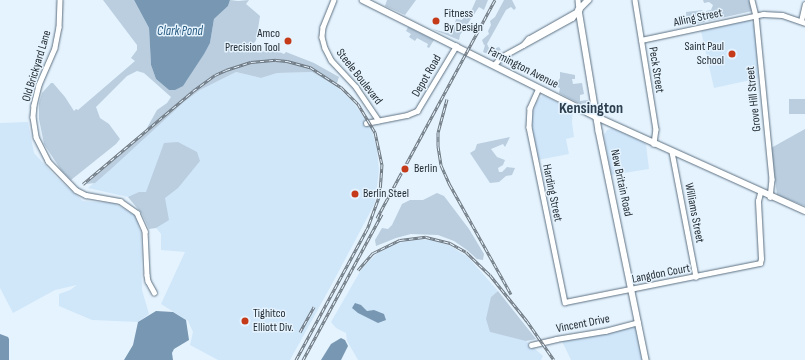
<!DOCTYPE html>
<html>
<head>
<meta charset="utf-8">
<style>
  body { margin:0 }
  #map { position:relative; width:805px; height:360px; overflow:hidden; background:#e5f3fe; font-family:"Sofia Sans Condensed",sans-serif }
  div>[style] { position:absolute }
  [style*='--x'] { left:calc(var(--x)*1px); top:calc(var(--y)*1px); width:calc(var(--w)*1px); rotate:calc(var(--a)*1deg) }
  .built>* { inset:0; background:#d0e7fa }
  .green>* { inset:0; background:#bacedf; transform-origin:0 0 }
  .water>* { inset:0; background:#7897b2 }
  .roads { filter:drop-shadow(0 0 1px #5d7081) drop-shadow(0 0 1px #5d7081) }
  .minor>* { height:4.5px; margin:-2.25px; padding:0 2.25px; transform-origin:2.25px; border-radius:2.25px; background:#fff }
  .major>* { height:5.5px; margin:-2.75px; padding:0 2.75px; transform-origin:2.75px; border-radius:2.75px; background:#fff }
  .rail>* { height:3px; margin-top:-1.5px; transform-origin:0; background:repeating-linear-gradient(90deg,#e5f3fe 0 4.5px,#6d7780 0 9px); box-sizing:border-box; border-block:1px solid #6d7780 }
  .dots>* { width:11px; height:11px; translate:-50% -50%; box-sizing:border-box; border:2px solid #e5f3fe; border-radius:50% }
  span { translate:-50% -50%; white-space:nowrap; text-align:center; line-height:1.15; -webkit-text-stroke:3px #e5f3fe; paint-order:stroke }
  .poi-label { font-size:12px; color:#252d34 }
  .left { translate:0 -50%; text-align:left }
  .right { translate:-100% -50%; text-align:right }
  .street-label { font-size:12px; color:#252d34 }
  .water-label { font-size:13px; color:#285a80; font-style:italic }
  .district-label { font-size:16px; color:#2d3f4e; font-weight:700 }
</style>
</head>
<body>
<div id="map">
  <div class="built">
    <i style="clip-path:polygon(750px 20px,754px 25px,760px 78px,714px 88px,701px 31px)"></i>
    <i style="clip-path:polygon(236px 72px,261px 78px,277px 73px,312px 72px,336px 86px,352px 101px,371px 126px,377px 149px,379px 170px,375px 203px,332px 284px,290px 360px,218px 360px,190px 345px,193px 332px,188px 321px,161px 304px,185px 252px,161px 250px,161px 234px,142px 210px,128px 197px,88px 188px,184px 102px,200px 90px)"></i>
    <i style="clip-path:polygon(543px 95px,573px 110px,572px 122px,574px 137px,566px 139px,569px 154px,538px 160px,531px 121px,536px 102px)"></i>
    <i style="clip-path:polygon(28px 122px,34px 153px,57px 178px,83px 201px,114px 203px,136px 216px,141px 234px,142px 290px,149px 314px,138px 322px,92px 320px,59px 306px,59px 294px,70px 290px,77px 285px,55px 290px,13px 313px,0 288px,0 123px)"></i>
    <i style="clip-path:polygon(613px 128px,646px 144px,649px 169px,611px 175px,604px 135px,607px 130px)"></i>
    <i style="clip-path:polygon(414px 239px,433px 240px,449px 245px,468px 257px,498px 291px,491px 297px,490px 332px,525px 340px,543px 356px,541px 360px,358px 360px,347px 341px,346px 333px,336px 328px,331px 322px,362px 268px,375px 255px,390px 245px)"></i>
    <i style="clip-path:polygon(636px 326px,643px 360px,571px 360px,561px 339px)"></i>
  </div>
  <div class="green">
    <i style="clip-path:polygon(103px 0,134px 0,149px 28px,151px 65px,156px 79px,169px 90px,186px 81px,210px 43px,214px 19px,228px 6px,230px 0,238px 1px,249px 0,246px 4px,260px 16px,258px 29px,261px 29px,255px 42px,246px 48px,259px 52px,275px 50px,284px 54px,286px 52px,314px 63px,339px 77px,336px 86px,312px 72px,277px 73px,261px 78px,236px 72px,200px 90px,184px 102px,111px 169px,95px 183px,86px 184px,143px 135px,157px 110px,167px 103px,171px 97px,144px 73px,137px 71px,127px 76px,96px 107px,100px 118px,109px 124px,120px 139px,116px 144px,71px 180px,61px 170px,44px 144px,39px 119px,39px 103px,42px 93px,51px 83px,53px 83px,65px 97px,74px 111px,76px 109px,78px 110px,135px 61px,131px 58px,137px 50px,137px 45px)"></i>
    <i style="clip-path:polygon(387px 0,416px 0,405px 15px,385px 6px)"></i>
    <i style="clip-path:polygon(476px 0,488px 0,484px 10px,479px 7px,460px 35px,459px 40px,432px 29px,452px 34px,456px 19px,462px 20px,464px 17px,468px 18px)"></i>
    <i style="clip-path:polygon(504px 0,512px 0,516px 8px,514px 10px,511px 7px,506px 10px,487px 44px,490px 50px,499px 47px,501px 50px,488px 54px,483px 52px,485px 45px,484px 45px,482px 40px,489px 34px,488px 31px,491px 25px,490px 21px,495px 17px)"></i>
    <i style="clip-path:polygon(703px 0,749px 0,752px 11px,708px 21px,706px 11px,711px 10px,713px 5px,709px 2px,704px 3px)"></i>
    <i style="clip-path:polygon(703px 10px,699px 13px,697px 17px,691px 15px,690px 19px,693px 21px,698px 19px,703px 13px,705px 22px,687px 25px,686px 12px)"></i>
    <i style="clip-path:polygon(408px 27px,434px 40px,429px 48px,427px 47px,428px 44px,417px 38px,415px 41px,409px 37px,411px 34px,406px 31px)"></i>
    <i style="clip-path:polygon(560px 72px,575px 75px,575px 79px,572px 79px,573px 84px,582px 83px,584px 94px,580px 95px,580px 101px,588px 100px,588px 103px,580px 104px,559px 93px,560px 88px,555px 86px,560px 78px)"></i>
    <i style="left:805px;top:99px;width:15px;height:16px;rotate:90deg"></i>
    <i style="clip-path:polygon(805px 129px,805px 206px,777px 195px,771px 148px)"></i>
    <i style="clip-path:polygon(510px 137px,505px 147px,503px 144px,491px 149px,497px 157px,505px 160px,503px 165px,498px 168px,499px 172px,502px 172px,507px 167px,515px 168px,512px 175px,506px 176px,499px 182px,490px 183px,470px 153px,475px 150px,477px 144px)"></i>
    <i style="clip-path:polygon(178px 142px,197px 152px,200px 161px,178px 188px,165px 198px,169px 220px,156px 228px,149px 229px,142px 214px,128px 197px,139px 192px,146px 192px,164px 143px)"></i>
    <i style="clip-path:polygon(437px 193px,444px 196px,469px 229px,484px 254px,483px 260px,477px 259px,467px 250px,454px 241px,438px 235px,411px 234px,396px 238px,376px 246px,375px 240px,382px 228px,388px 229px,392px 225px,402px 204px,410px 200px,423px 200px)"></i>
    <i style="clip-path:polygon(498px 291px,536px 339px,526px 341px,490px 332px,486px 319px,491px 297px)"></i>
  </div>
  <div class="water">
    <i style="clip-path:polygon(134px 0,230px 0,228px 6px,214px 19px,210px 43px,204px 54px,183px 86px,175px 90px,169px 90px,156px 79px,151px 65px,149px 28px)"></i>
    <i style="clip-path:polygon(355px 303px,361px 305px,367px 311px,374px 310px,384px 314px,386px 320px,378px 323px,358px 313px,352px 308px)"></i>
    <i style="clip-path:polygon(156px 311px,173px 312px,186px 320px,189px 340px,174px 349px,172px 353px,173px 360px,124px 360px,133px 345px,138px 322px)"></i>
    <i style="clip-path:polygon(0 334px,8px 337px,9px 339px,9px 360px,0 360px)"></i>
    <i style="clip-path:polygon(341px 338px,345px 340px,348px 346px,341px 360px,321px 360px,331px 344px)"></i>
  </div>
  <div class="roads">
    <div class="minor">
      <i style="--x:60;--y:0;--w:27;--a:92"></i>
      <i style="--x:59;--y:27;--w:21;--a:101"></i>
      <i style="--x:55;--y:48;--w:40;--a:113.4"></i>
      <i style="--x:39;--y:85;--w:21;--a:104"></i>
      <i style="--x:34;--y:105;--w:12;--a:95"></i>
      <i style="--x:33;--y:117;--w:20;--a:81"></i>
      <i style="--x:36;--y:137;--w:27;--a:63"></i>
      <i style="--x:48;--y:161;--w:40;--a:46"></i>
      <i style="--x:76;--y:190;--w:11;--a:27"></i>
      <i style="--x:86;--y:195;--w:35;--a:10"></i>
      <i style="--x:120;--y:201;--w:21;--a:35"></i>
      <i style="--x:137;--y:213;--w:20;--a:66"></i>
      <i style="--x:145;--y:231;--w:44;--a:87.4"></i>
      <i style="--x:147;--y:275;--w:6;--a:81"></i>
      <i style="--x:148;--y:281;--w:13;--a:61"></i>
      <i style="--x:334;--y:0;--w:29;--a:112"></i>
      <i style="--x:323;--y:27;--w:10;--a:96"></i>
      <i style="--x:322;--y:37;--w:11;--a:75"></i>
      <i style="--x:325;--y:48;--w:13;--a:63"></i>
      <i style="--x:331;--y:60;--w:37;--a:47"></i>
      <i style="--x:356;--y:87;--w:40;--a:56"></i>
      <i style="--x:578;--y:0;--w:10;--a:84"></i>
      <i style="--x:635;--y:0;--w:131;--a:80.8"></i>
      <i style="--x:656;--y:129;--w:15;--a:98"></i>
      <i style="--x:752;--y:0;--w:16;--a:76"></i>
      <i style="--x:756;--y:16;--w:164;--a:84.4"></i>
      <i style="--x:772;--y:179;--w:18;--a:96"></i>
      <i style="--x:801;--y:21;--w:17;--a:-77"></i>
      <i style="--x:641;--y:40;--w:125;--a:-12"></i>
      <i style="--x:763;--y:14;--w:19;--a:3"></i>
      <i style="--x:782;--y:15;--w:24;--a:19"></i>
      <i style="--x:523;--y:45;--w:8;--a:-50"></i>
      <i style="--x:528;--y:39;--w:59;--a:-29.6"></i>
      <i style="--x:494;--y:65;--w:11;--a:-49"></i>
      <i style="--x:501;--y:57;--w:81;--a:-28.8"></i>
      <i style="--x:572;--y:18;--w:11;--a:-49"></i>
      <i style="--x:539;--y:88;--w:22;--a:114"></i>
      <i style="--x:530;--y:108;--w:19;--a:93"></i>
      <i style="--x:529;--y:127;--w:179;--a:78.4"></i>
      <i style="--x:565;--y:302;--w:199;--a:-11.3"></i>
      <i style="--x:760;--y:263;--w:4;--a:-76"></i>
      <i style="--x:761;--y:259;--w:58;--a:-93"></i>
      <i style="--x:758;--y:201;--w:8;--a:-76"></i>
      <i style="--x:366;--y:123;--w:42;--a:-11"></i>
      <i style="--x:407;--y:115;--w:11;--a:-22"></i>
      <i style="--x:417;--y:111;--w:76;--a:-59"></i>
      <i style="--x:672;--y:152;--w:127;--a:79.1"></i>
      <i style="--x:531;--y:345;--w:26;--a:-13"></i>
      <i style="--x:556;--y:339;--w:50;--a:-9.3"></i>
      <i style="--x:605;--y:331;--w:34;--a:-15"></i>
    </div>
    <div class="major">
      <i style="--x:363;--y:0;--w:262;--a:26.6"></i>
      <i style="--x:597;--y:117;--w:228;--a:24.3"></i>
      <i style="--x:589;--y:0;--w:14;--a:135"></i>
      <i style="--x:579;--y:10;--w:123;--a:80.6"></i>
      <i style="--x:599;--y:131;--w:234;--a:78.4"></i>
    </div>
  </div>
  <div class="rail">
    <i style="--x:447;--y:99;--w:34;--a:105"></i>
    <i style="--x:438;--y:132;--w:14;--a:90"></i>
    <i style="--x:438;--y:146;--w:19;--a:81"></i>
    <i style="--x:441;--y:165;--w:22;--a:66"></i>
    <i style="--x:450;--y:185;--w:125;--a:60.8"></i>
    <i style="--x:83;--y:184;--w:144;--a:-40.2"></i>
    <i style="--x:193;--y:91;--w:27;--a:-36"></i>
    <i style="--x:215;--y:75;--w:12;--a:-24"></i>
    <i style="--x:226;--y:70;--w:26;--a:-18"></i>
    <i style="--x:251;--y:62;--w:25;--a:-5"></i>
    <i style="--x:276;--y:60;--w:11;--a:5"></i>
    <i style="--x:287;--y:61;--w:24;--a:15"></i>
    <i style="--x:310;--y:67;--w:37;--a:33"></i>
    <i style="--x:341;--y:87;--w:24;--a:45"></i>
    <i style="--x:358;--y:104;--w:33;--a:59"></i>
    <i style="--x:375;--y:132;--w:33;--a:78"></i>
    <i style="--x:382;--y:164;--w:30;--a:94"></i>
    <i style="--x:380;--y:194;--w:37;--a:110"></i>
    <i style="--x:367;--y:229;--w:149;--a:118.5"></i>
    <i style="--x:377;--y:218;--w:248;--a:-61.6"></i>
    <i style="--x:358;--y:270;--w:23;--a:-49"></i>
    <i style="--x:373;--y:253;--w:30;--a:-26"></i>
    <i style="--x:400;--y:240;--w:26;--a:-7"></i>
    <i style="--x:426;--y:237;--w:25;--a:14"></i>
    <i style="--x:450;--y:243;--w:18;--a:29"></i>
    <i style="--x:466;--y:252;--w:33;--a:44"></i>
    <i style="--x:490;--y:275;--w:59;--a:51.2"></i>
    <i style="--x:527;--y:321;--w:47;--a:55.3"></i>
    <i style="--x:300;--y:332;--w:29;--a:-61"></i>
    <i style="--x:303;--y:360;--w:166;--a:-61.6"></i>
  </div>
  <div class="dots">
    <i style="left:436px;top:21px;background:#c53b1a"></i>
    <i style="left:288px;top:41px;background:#c53b1a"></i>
    <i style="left:732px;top:54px;background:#c53b1a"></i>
    <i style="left:405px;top:169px;background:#c53b1a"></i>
    <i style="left:355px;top:194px;background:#c53b1a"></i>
    <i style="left:245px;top:321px;background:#c53b1a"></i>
  </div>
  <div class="poi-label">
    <span class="left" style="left:444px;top:21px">Fitness<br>By Design</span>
    <span class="right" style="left:280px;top:41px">Amco<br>Precision Tool</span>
    <span class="right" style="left:724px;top:54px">Saint Paul<br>School</span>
    <span class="left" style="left:414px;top:169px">Berlin</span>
    <span class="left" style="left:363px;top:194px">Berlin Steel</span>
    <span class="left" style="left:253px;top:321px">Tighitco<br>Elliott Div.</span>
  </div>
  <div class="street-label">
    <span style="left:698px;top:18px;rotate:-12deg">Alling Street</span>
    <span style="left:37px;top:66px;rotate:-73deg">Old Brickyard Lane</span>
    <span style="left:523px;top:68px;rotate:27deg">Farmington Avenue</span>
    <span style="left:656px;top:70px;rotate:81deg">Peck Street</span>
    <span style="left:427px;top:76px;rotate:-60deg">Depot Road</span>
    <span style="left:359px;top:77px;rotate:52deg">Steele Boulevard</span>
    <span style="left:754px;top:99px;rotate:-96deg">Grove Hill Street</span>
    <span style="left:621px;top:183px;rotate:78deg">New Britain Road</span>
    <span style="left:552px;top:193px;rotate:78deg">Harding Street</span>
    <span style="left:694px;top:213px;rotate:79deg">Williams Street</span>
    <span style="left:661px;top:274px;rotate:-11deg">Langdon Court</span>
    <span style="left:583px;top:324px;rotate:-11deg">Vincent Drive</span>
  </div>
  <div class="water-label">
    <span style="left:180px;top:31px">Clark Pond</span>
  </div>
  <div class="district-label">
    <span style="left:591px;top:109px">Kensington</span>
  </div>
</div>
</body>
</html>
